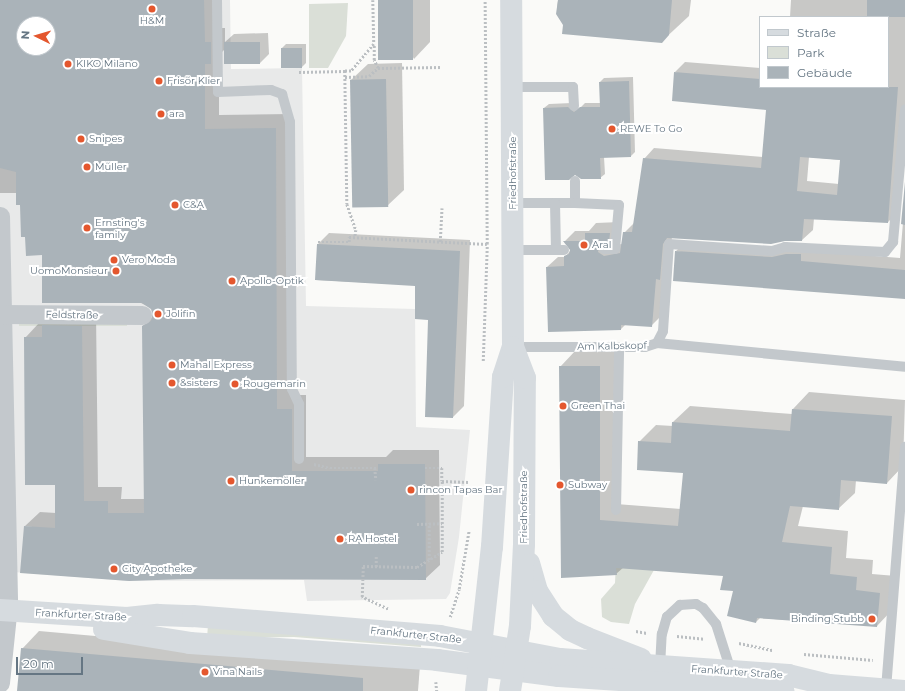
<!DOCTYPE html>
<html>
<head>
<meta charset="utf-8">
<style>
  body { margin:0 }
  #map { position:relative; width:905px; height:691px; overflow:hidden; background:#fafaf8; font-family:Montserrat,sans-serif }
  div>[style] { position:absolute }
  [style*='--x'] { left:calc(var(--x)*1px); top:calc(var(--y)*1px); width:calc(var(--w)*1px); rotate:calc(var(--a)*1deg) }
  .built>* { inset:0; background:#e8e9e9 }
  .green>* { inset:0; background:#dadfd7 }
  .shadow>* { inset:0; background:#0003 }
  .building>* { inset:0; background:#aab3b9; transform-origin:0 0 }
  .path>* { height:2.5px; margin-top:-1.25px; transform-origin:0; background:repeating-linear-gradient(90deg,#bbbfc2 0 2px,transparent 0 4px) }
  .lane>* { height:10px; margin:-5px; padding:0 5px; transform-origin:5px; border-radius:5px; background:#c3c8cc }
  .street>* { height:19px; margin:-9.5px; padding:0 9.5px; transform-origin:9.5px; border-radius:9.5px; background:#c3c8cc }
  .secondary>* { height:22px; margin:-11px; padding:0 11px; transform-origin:11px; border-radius:11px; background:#d6dbdf }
  .dots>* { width:11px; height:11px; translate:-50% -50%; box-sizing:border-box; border:2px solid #fff; border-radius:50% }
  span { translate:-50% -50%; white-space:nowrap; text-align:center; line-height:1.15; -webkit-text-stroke:4px #fff; paint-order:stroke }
  .poi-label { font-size:10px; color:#657683 }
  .left { translate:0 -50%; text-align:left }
  .right { translate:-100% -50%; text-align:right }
  .street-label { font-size:10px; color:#657683 }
  .legend { position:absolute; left:759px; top:16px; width:130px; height:72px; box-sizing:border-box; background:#fff; border:1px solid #c1c8cd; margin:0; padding:5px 7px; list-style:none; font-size:12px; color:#657683 }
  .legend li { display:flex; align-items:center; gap:8px; height:20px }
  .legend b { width:20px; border:1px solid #c1c8cd }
  .north { position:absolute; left:16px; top:16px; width:40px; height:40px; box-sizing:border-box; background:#fff; border:1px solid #c1c8cd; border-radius:50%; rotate:275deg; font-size:11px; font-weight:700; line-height:16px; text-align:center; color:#657683 }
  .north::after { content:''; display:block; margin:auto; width:14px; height:18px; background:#e4572e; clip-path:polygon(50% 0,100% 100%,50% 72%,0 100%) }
  .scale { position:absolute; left:16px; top:657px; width:67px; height:18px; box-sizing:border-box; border:2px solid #657683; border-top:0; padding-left:5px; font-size:12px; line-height:14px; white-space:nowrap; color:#657683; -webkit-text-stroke:3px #fff; paint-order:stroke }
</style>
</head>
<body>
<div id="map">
  <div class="built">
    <i style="clip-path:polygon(evenodd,0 0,230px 0,231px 69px,302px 68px,306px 306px,415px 309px,416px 427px,470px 430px,459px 537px,450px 593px,446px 599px,307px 601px,304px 580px,129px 581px,0 571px,0 0,24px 24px,48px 24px,48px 48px,24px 48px,24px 24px)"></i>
  </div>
  <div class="green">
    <i style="clip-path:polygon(348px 3px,346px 36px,328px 68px,309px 68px,309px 4px)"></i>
    <i style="clip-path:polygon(127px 319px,127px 326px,19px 326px,19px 322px)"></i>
    <i style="clip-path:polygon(616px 562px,654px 570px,635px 604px,629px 624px,611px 622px,602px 617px,601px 599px,615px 583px)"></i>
    <i style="clip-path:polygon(208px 625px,421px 642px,421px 647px,294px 637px,207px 638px)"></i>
  </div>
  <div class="shadow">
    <i style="clip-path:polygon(evenodd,0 0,218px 0,219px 28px,225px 28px,225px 42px,234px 34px,268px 33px,269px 54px,260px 63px,225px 49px,219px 55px,219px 115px,290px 114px,291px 395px,306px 395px,306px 457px,386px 457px,393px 450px,439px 450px,440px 565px,425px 579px,25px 526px,40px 512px,56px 513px,56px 484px,25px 338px,39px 323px,96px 312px,98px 487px,122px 487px,121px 499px,145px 499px,143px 326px,152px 317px,153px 309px,43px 254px,26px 236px,21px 204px,17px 193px,0 193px,0 0,24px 24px,48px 24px,48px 48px,24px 48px,24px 24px)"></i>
    <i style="clip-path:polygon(379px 0,430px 0,430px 42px,414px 59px)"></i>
    <i style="clip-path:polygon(558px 0,691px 0,689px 16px,661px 42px,564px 25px,557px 8px)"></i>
    <i style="clip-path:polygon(evenodd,791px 0,905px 0,905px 138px,898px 212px,888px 222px,814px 218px,813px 230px,802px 240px,672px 237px,662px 315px,651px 326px,626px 324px,621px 329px,547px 267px,558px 257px,565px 257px,571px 250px,565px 241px,575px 231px,589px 231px,596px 223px,620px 222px,619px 231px,609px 242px,615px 245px,622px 244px,624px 233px,635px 222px,644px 159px,654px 148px,763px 157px,767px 109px,675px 72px,685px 62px,760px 68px,760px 87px,888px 87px,888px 17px,790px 17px,791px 0,809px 157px,841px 160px,839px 184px,807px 181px,809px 157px)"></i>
    <i style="clip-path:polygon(286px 44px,306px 44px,306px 63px,302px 67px,282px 48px)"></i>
    <i style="clip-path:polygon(402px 63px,404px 190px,387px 206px,351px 80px,368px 64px)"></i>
    <i style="clip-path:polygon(633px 77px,635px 152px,631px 156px,604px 157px,605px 174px,600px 178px,544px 108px,549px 104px,572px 103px,579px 109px,585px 103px,601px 103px,600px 82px,604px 78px)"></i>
    <i style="clip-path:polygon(905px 199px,905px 298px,676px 251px,687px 241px,900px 258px)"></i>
    <i style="clip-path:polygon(329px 233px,470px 240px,464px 406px,453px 417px,426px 416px,429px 319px,416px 285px,316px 280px,318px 244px)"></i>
    <i style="clip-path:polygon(576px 350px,617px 350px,616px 504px,681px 509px,684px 472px,639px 442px,656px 425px,673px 426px,673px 422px,690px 406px,792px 414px,793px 409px,809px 392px,905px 400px,903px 466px,887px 483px,856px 480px,855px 493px,838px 509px,803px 506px,798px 526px,848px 531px,846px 558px,873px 560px,872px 574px,896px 576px,893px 609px,877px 626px,760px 618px,756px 622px,725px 575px,624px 567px,616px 574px,562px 577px,560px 367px)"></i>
    <i style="clip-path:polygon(39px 631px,420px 665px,418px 691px,18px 691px,22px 649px)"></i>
  </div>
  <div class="building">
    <i style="clip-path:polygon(evenodd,0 0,204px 0,205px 42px,211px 42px,211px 64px,205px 64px,205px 129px,276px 128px,277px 409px,292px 409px,292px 471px,378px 471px,378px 464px,425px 464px,426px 580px,185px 579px,129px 581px,20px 573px,24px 526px,55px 528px,55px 485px,25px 485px,24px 337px,42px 337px,42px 325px,82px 326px,84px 501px,108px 501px,108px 513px,144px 513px,142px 326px,151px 321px,153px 315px,151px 309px,142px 303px,42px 303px,42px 255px,26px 256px,25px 237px,21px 237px,20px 205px,16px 205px,16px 172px,0 168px,0 0,24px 24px,48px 24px,48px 48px,24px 48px,24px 24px)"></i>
    <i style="left:378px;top:0;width:35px;height:60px"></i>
    <i style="clip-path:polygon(558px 0,672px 0,669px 35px,662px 43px,562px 34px,563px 25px,556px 14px)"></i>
    <i style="left:867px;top:0;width:38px;height:17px"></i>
    <i style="left:224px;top:42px;width:36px;height:22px"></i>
    <i style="left:281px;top:48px;width:21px;height:20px"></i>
    <i style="clip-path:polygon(evenodd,674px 72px,760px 79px,760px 87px,898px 87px,888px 223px,804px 219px,802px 241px,785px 241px,771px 244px,667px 238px,663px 244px,660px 280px,656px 279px,652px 327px,621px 325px,621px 330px,548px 332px,546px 267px,564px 266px,564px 256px,569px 254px,570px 250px,563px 241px,585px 241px,585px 233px,610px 233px,609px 242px,600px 244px,598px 252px,604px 256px,620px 253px,623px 232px,632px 232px,643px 158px,761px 168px,766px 110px,672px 101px,674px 72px,800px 157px,840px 160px,837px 195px,797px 191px,800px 157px)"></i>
    <i style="left:386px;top:79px;width:128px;height:36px;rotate:89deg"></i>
    <i style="clip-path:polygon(629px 81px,631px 157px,600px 158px,601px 179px,581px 179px,575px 175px,569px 180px,545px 180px,543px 108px,568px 107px,574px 112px,580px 107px,600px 107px,599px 82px)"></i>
    <i style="clip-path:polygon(905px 182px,905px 225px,901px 224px)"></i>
    <i style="clip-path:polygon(317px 244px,460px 251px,453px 418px,425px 417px,428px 320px,415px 319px,415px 286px,315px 280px)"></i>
    <i style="clip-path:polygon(675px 251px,772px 257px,786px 254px,801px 254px,801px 261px,905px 270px,905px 299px,673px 281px)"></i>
    <i style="clip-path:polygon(559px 366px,600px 366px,600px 520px,678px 526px,683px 473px,637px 470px,638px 441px,671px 443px,672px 422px,790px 431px,792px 409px,892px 416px,887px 484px,841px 480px,839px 510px,790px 506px,782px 542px,832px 547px,830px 574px,857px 577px,856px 590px,880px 593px,877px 627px,757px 618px,756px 623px,727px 616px,733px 591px,720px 590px,723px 576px,616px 568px,617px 575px,561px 578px)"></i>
    <i style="clip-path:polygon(21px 648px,363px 678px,363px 691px,17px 691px)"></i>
  </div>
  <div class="path">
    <i style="--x:373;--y:0;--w:44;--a:88.7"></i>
    <i style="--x:378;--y:68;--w:64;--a:-0.9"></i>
    <i style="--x:299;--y:72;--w:46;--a:-1.2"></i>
    <i style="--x:345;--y:71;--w:133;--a:89.1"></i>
    <i style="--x:347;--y:204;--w:28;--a:71"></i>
    <i style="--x:356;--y:230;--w:7;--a:98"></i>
    <i style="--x:345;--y:77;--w:24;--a:-2"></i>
    <i style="--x:369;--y:76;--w:12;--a:-42"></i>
    <i style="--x:378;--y:68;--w:9;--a:-117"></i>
    <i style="--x:374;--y:60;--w:16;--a:-90"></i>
    <i style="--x:374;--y:44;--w:35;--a:130"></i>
    <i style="--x:351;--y:71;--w:6;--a:180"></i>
    <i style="--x:318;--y:242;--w:31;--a:0"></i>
    <i style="--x:349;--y:242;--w:5;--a:-90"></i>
    <i style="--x:349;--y:237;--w:138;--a:2.9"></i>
    <i style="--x:440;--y:242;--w:34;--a:-87"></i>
    <i style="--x:483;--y:361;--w:117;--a:-88"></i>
    <i style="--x:487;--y:244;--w:244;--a:-90.5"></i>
    <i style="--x:314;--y:464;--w:16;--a:14"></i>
    <i style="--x:330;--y:468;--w:48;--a:0"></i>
    <i style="--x:375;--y:468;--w:12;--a:85"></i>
    <i style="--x:425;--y:468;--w:17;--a:0"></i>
    <i style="--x:442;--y:468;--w:13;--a:90"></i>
    <i style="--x:442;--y:481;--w:27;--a:2"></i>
    <i style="--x:417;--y:524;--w:25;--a:-2"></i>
    <i style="--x:429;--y:560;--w:37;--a:-90"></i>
    <i style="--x:376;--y:567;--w:12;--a:-90"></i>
    <i style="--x:388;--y:609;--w:29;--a:-155"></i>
    <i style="--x:362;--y:597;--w:31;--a:-88"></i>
    <i style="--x:363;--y:566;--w:54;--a:1.1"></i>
    <i style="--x:417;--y:567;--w:29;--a:-31"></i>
    <i style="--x:442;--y:552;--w:71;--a:-90"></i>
    <i style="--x:450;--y:617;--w:29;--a:-72"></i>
    <i style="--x:459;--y:589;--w:60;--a:-80.4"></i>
    <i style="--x:636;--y:631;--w:11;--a:10"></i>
    <i style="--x:677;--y:636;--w:27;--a:6"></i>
    <i style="--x:739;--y:643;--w:35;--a:12"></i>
    <i style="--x:804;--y:654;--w:69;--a:5"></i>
    <i style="--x:436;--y:682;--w:9;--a:84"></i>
  </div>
  <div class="lane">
    <i style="--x:217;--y:0;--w:92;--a:89.4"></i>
    <i style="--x:218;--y:92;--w:53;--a:-2.2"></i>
    <i style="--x:271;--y:90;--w:12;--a:20"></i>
    <i style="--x:282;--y:94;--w:29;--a:74"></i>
    <i style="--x:290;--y:122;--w:267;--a:89.6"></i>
    <i style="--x:292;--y:389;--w:17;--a:65"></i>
    <i style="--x:299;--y:404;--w:55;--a:90"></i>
    <i style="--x:513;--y:87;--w:60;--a:0"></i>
    <i style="--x:573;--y:87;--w:19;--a:87"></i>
    <i style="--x:514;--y:203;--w:61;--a:0"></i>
    <i style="--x:575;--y:203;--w:22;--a:-90"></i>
    <i style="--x:555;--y:203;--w:47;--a:88.8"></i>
    <i style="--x:575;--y:203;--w:44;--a:2.6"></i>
    <i style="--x:619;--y:205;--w:44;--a:95.2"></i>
    <i style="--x:615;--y:249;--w:11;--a:180"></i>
    <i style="--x:513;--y:250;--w:51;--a:0"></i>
    <i style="--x:657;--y:343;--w:249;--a:5.5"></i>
    <i style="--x:513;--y:347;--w:132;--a:0"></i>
    <i style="--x:645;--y:347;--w:13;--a:-18"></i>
    <i style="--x:657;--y:343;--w:13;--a:-63"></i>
    <i style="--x:663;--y:331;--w:87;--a:-86.1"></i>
    <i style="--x:669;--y:244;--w:103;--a:3.9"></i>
    <i style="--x:772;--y:251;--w:14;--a:-17"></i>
    <i style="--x:785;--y:247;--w:100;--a:2.9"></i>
    <i style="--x:885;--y:252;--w:13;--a:-51"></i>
    <i style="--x:893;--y:242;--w:133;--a:-84.8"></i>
    <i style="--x:616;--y:510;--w:163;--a:-88.9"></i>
    <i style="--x:660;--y:667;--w:33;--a:-87"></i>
    <i style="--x:662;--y:634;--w:18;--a:-74"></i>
    <i style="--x:667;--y:617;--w:18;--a:-43"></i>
    <i style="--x:680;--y:605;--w:16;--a:-4"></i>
    <i style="--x:696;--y:604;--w:8;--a:30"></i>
    <i style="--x:703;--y:608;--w:21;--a:51"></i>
    <i style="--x:716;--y:624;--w:49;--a:72.3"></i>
    <i style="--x:886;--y:689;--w:243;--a:-85.5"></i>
  </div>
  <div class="street">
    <i style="--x:0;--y:216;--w:389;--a:88.8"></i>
    <i style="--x:8;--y:605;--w:78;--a:95.9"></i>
    <i style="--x:1;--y:314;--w:141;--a:0.4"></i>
  </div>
  <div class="secondary">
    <i style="--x:529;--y:563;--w:29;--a:74"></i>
    <i style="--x:537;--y:591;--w:30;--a:57"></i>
    <i style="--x:553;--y:616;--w:22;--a:39"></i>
    <i style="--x:570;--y:630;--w:19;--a:25"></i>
    <i style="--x:587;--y:638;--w:58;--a:21.3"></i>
    <i style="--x:0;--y:610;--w:127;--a:3.6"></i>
    <i style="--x:127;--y:618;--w:31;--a:-6"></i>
    <i style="--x:158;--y:615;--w:35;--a:2"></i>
    <i style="--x:193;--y:616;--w:248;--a:4.6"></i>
    <i style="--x:440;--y:636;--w:122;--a:10.9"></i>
    <i style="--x:560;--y:659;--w:229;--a:4"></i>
    <i style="--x:788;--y:675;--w:42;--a:13.7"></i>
    <i style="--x:829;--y:685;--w:76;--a:4.5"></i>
    <i style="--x:104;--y:629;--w:87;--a:9.2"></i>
    <i style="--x:190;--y:643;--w:248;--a:3.9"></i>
    <i style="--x:437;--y:660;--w:123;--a:7.5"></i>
    <i style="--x:559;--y:676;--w:225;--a:3.8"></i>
    <i style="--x:476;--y:691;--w:145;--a:-83.7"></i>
    <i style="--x:492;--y:547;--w:170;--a:-86.3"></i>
    <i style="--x:503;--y:377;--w:32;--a:-72"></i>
    <i style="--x:513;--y:347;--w:347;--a:-90.3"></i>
    <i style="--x:510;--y:691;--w:66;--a:-81.3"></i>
    <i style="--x:520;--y:626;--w:82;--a:-87.2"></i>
    <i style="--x:524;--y:544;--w:166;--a:-89.7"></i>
    <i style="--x:525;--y:378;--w:33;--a:-111"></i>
  </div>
  <div class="dots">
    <i style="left:152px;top:9px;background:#e4572e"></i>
    <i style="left:68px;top:64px;background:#e4572e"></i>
    <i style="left:159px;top:81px;background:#e4572e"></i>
    <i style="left:161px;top:114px;background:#e4572e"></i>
    <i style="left:612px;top:129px;background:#e4572e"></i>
    <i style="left:81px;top:139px;background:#e4572e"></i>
    <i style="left:87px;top:167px;background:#e4572e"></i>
    <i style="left:175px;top:205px;background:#e4572e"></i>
    <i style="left:87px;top:228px;background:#e4572e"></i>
    <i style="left:584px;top:245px;background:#e4572e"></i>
    <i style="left:114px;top:260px;background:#e4572e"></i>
    <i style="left:116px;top:271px;background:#e4572e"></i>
    <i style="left:232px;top:281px;background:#e4572e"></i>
    <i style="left:158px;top:314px;background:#e4572e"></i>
    <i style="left:172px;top:365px;background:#e4572e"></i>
    <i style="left:172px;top:383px;background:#e4572e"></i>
    <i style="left:235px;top:384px;background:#e4572e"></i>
    <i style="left:563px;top:406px;background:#e4572e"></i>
    <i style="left:231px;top:481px;background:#e4572e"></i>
    <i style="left:560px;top:485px;background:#e4572e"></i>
    <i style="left:411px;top:490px;background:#e4572e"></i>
    <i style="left:340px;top:539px;background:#e4572e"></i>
    <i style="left:114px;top:569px;background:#e4572e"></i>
    <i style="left:872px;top:619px;background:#e4572e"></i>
    <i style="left:205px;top:672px;background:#e4572e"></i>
  </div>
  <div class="poi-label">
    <span style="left:152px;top:21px">H&amp;M</span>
    <span class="left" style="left:76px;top:64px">KIKO Milano</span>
    <span class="left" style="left:167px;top:81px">Frisör Klier</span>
    <span class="left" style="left:169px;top:114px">ara</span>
    <span class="left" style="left:620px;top:129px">REWE To Go</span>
    <span class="left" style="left:89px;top:139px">Snipes</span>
    <span class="left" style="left:95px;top:167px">Müller</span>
    <span class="left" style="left:183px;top:205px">C&amp;A</span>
    <span class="left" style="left:95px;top:228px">Ernsting's<br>family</span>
    <span class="left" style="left:592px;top:245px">Aral</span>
    <span class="left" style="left:122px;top:260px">Vero Moda</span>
    <span class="right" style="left:108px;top:271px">UomoMonsieur</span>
    <span class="left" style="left:240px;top:281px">Apollo-Optik</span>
    <span class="left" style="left:166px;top:314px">Jolifin</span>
    <span class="left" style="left:180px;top:365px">Mahal Express</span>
    <span class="left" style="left:180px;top:383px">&amp;sisters</span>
    <span class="left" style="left:243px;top:384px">Rougemarin</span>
    <span class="left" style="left:571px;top:406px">Green Thai</span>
    <span class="left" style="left:239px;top:481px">Hunkemöller</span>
    <span class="left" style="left:568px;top:485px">Subway</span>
    <span class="left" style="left:419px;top:490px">rincon Tapas Bar</span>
    <span class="left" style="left:348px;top:539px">RA Hostel</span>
    <span class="left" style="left:122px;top:569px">City Apotheke</span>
    <span class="right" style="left:864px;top:619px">Binding Stubb</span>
    <span class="left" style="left:213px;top:672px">Vina Nails</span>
  </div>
  <div class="street-label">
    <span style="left:513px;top:173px;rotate:-90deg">Friedhofstraße</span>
    <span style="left:72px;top:315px;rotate:1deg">Feldstraße</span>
    <span style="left:612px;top:346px;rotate:-1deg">Am Kalbskopf</span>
    <span style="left:524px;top:507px;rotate:-90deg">Friedhofstraße</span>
    <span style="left:81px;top:615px;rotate:3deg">Frankfurter Straße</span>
    <span style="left:416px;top:635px;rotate:6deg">Frankfurter Straße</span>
    <span style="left:737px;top:672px;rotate:4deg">Frankfurter Straße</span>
  </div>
  <ul class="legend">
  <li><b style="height:5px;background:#d6dbdf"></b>Straße</li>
  <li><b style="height:11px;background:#dadfd7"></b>Park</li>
  <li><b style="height:11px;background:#aab3b9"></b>Gebäude</li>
  </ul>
  <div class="north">N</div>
  <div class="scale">20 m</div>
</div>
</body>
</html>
